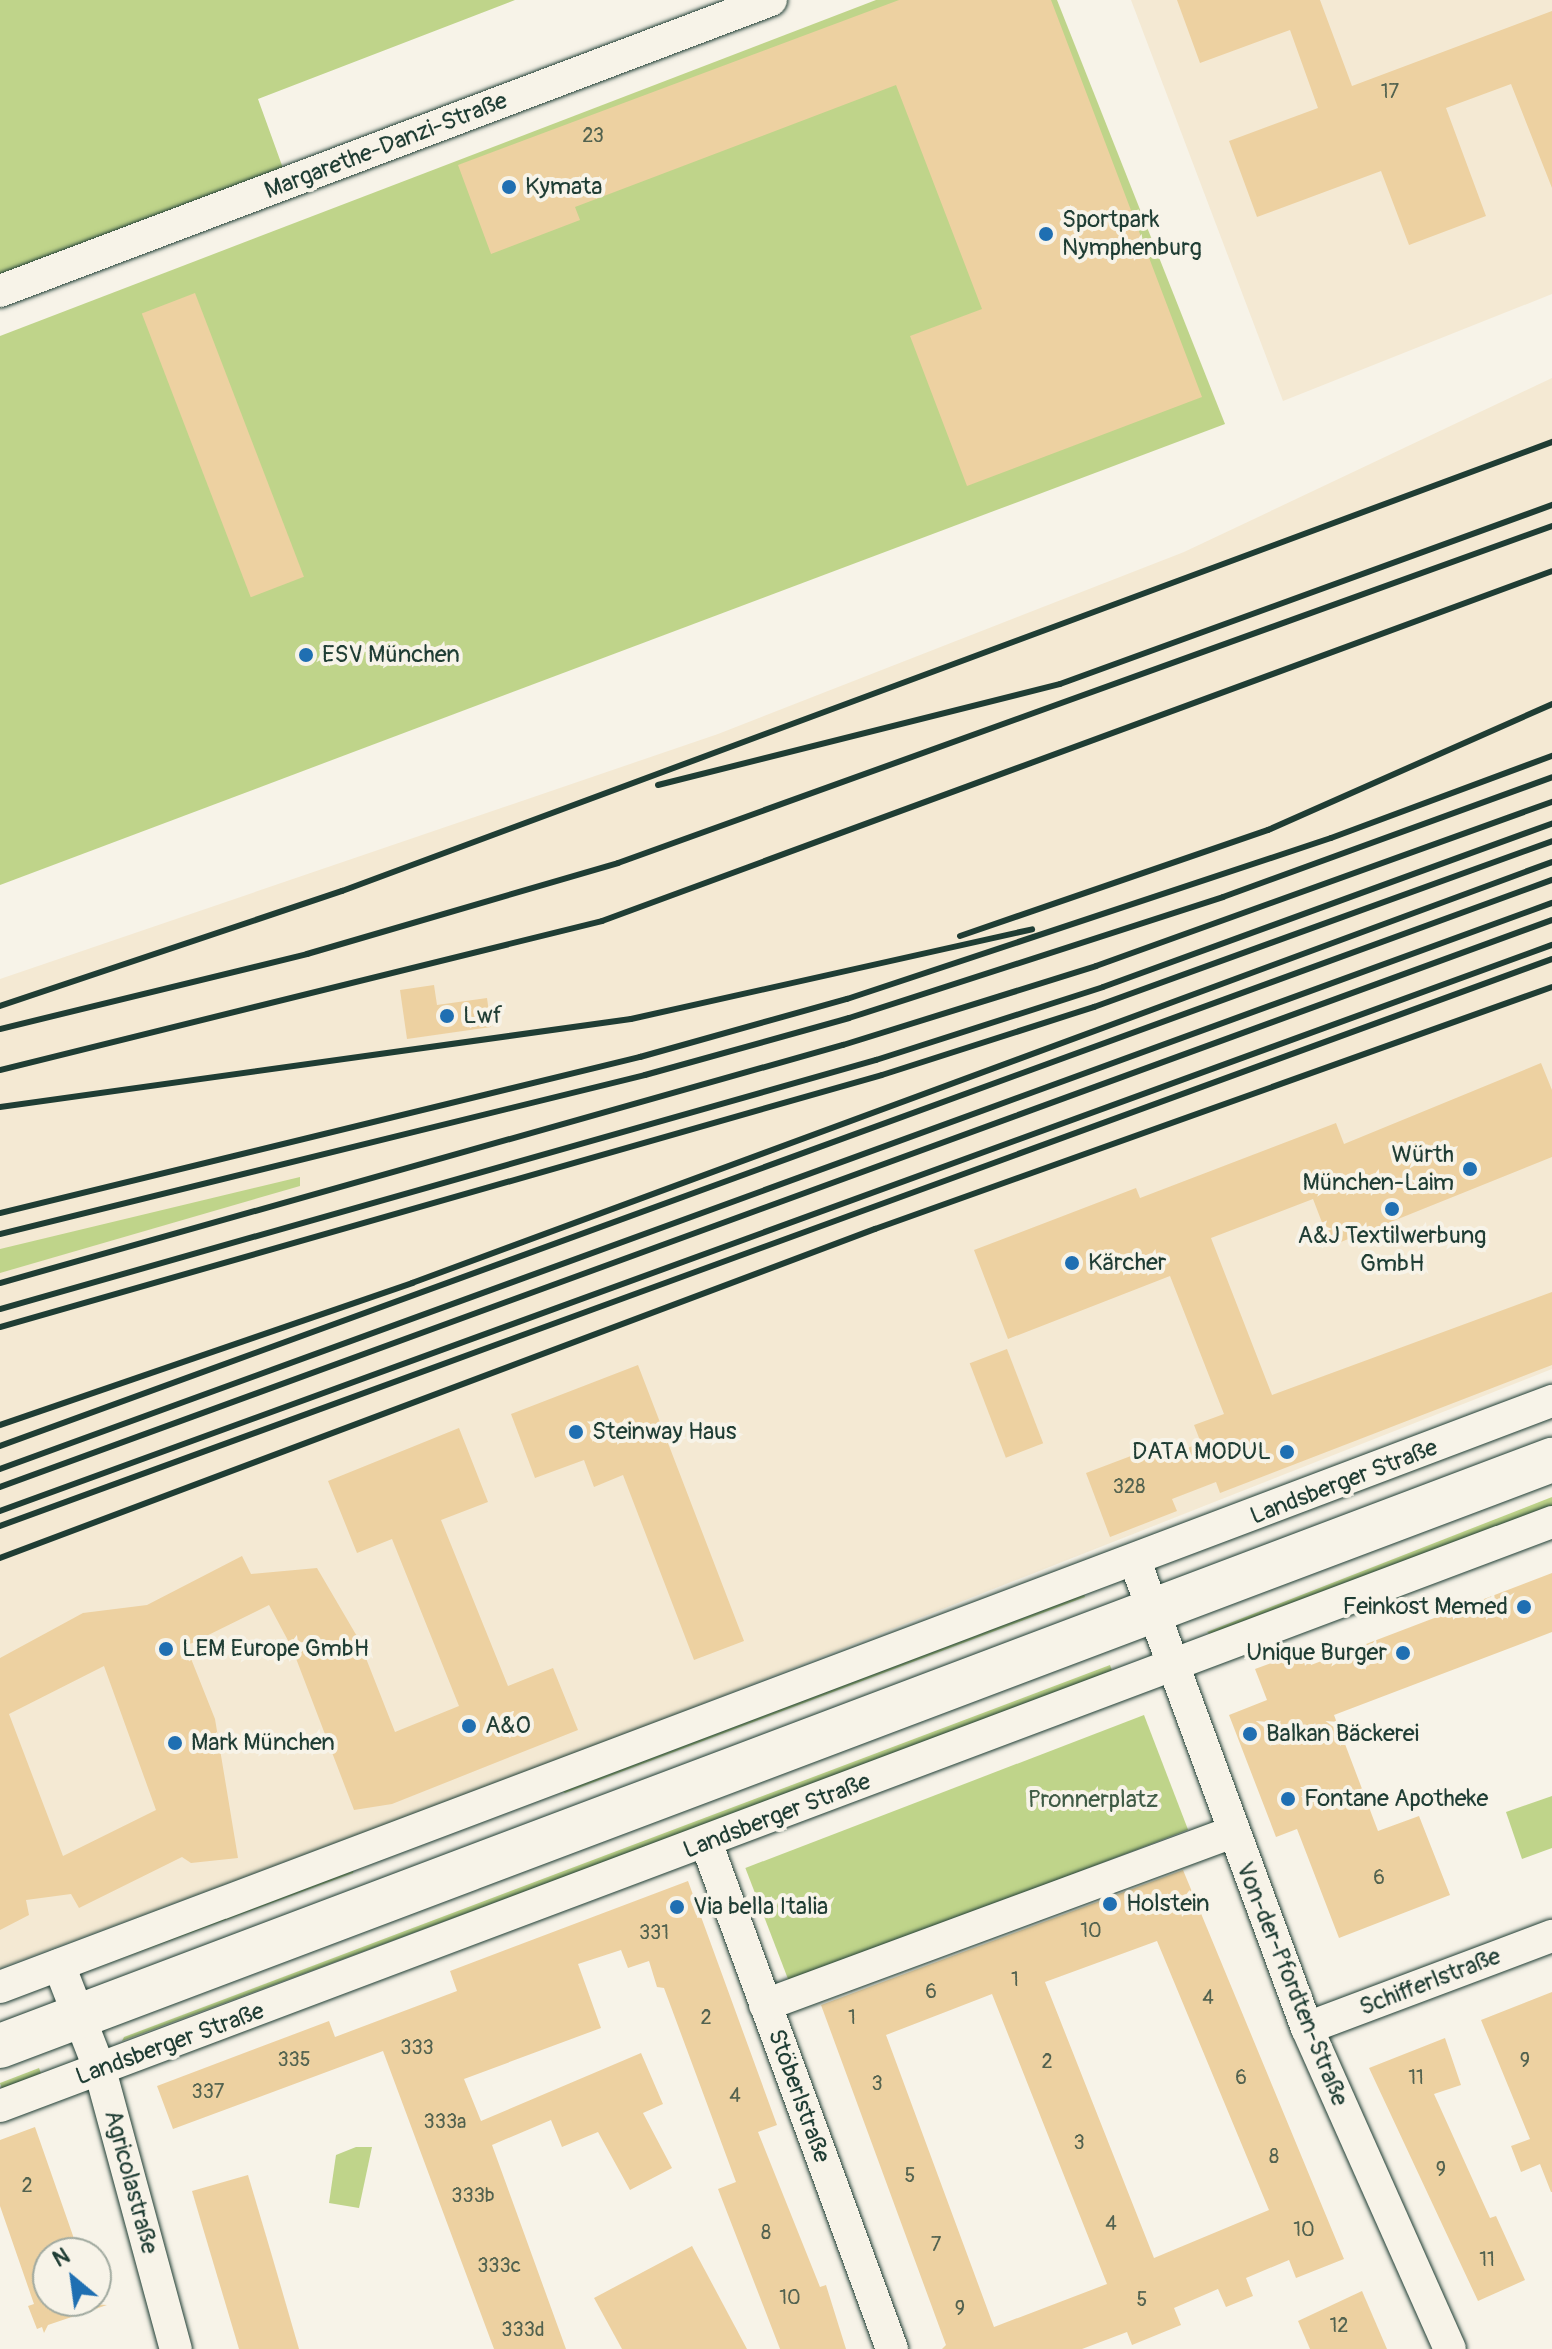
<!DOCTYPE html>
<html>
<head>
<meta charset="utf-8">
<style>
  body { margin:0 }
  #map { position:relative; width:1552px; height:2349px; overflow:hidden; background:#f7f3e8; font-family:Pangolin,sans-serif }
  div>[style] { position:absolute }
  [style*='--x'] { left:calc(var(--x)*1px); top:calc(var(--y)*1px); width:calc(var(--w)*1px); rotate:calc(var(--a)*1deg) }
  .built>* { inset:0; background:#f4e9d3 }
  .green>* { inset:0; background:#bfd48a; transform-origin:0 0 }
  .building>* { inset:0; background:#edd1a1; transform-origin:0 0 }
  .roads { filter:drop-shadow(0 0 2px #1f3d34) drop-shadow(0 0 2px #1f3d34) }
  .minor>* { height:32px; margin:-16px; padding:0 16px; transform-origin:16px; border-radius:16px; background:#f7f3e8 }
  .primary>* { height:44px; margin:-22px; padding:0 22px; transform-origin:22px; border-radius:22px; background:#f7f3e8 }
  .rail>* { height:6px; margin:-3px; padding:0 3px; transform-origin:3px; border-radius:3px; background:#1f3d34 }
  .dots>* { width:22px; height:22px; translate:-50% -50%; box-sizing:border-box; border:4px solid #f7f3e8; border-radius:50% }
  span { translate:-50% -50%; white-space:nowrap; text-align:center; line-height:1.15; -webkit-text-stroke:8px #f7f3e8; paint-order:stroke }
  .number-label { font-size:20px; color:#52624f }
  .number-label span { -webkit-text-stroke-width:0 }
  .street-label { font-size:24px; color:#1f3d34 }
  .poi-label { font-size:24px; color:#1f3d34 }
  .left { translate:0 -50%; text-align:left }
  .right { translate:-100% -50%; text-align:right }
  .park-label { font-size:24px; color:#3f5b45 }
  .north { position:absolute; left:32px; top:2237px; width:80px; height:80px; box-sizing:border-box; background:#f7f3e8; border:2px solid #a1aaa0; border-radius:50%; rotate:331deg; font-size:22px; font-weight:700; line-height:32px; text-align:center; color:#1f3d34 }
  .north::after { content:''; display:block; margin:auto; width:28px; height:36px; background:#1f6fb2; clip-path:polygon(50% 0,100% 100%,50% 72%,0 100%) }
</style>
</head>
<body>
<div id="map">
  <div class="built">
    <i style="clip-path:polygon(1131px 0,1552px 0,1552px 294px,1283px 401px)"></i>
    <i style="clip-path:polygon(1552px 378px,1552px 1369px,600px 1744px,0 1968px,0 979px,718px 734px,1184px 552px)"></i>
  </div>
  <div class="green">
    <i style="clip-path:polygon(0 0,515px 0,258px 99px,284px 171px,0 278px)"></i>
    <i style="clip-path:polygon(876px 0,1057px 0,1225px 424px,0 885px,0 336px)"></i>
    <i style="clip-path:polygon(300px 1177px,300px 1186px,0 1273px,0 1249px)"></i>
    <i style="clip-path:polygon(1552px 1497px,1552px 1506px,1211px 1635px,1207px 1632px)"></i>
    <i style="clip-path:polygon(1083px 1589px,1085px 1597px,565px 1793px,561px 1790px)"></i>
    <i style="clip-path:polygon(1110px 1665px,1113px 1673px,122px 2041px,124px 2037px)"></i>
    <i style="left:1144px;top:1715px;width:123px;height:427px;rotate:69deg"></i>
    <i style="clip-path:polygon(1552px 1796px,1552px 1848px,1522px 1859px,1506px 1812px)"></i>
    <i style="clip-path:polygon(355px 1866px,353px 1873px,95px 1968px)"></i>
    <i style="left:39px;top:2068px;width:9px;height:42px;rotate:69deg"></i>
    <i style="clip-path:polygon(356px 2147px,372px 2147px,359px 2208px,329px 2203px,336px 2155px)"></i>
  </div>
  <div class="building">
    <i style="clip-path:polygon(899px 0,1051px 0,1202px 397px,967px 486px,910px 336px,982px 309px,896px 85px,575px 207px,580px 220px,491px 254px,458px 165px)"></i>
    <i style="clip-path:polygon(1177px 0,1320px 0,1352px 86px,1552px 11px,1552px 188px,1511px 84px,1446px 108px,1486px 216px,1409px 245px,1381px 171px,1257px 217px,1229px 141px,1318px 108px,1290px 30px,1200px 63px)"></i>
    <i style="left:195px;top:293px;width:304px;height:57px;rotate:69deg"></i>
    <i style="clip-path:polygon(434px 985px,437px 1005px,487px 998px,491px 1027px,407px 1039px,400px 990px)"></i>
    <i style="clip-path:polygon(1541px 1063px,1552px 1090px,1552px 1157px,1331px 1246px,1313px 1199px,1211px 1238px,1272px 1395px,1552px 1292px,1552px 1365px,1220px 1493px,1216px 1482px,1172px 1499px,1177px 1511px,1110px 1537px,1086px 1473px,1152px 1448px,1157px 1459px,1201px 1443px,1194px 1425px,1224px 1414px,1170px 1276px,1008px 1339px,974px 1250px,1136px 1188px,1140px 1198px,1336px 1123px,1344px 1144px)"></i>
    <i style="left:1007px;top:1349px;width:101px;height:40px;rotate:69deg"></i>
    <i style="clip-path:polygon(638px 1365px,744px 1641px,694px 1660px,623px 1475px,594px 1487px,584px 1460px,535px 1478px,511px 1414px)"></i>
    <i style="clip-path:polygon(evenodd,459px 1428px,488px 1502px,441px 1520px,508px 1686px,553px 1668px,578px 1730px,392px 1804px,354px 1810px,292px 1648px,269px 1605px,186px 1646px,215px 1719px,238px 1858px,191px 1863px,182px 1857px,79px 1908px,71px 1894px,26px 1900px,29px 1915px,0 1930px,0 1658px,83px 1613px,147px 1605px,242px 1556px,251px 1574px,317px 1568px,358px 1638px,395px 1732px,459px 1706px,392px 1539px,357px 1553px,328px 1481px,459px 1428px,104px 1666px,156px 1810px,63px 1856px,9px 1714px,104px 1666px)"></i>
    <i style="clip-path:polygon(1552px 1573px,1552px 1632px,1334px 1715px,1378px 1831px,1419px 1816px,1450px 1895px,1339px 1938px,1297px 1829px,1276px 1837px,1229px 1715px,1267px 1700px,1255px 1669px,1306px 1650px,1311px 1665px)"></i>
    <i style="clip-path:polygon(evenodd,1183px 1870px,1344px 2259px,1296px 2278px,1289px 2260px,1246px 2278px,1253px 2296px,1226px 2307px,1218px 2289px,1174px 2308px,1181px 2325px,1132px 2345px,1127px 2332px,1082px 2349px,942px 2349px,946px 2345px,821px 2005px,1183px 1870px,1157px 1941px,1269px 2210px,1154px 2258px,1045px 1982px,1157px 1941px,1183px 1870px,992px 1994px,1107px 2284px,994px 2327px,886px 2035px,992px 1994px)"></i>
    <i style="clip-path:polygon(688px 1881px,777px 2125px,758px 2132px,820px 2287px,826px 2285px,846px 2349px,780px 2349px,718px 2189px,736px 2182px,664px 1988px,657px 1987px,649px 1961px,628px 1968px,621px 1950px,578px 1964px,601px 2028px,464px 2079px,481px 2121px,641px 2053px,663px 2104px,643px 2113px,672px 2168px,630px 2190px,598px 2132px,562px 2147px,551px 2120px,492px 2145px,566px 2349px,494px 2349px,383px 2051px,173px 2129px,157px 2086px,329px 2021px,335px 2037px,457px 1991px,450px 1971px)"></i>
    <i style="clip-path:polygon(1552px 1992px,1552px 2192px,1551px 2192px,1540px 2164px,1521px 2172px,1511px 2146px,1530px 2139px,1481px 2020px)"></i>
    <i style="clip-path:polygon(1445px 2038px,1461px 2085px,1434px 2094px,1490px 2218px,1496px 2216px,1525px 2280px,1478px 2301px,1369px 2068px)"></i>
    <i style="clip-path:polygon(35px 2127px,79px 2253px,48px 2253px,48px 2301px,107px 2305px,48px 2325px,44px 2333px,42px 2327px,37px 2329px,28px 2306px,34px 2304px,0 2206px,0 2140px)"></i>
    <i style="clip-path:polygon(248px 2175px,272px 2256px,299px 2349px,239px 2349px,202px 2225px,192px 2191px)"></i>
    <i style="clip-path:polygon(692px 2246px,747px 2349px,622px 2349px,594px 2298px)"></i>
    <i style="clip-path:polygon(1362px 2291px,1387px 2349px,1310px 2349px,1298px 2321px)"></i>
  </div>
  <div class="roads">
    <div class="minor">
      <i style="--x:0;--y:291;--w:824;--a:-20.68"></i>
      <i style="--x:1135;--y:1561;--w:498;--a:69.8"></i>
      <i style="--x:1307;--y:2028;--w:351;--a:66"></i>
      <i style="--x:706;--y:1842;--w:540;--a:69.85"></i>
      <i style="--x:59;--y:1965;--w:113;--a:68.7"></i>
      <i style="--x:100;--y:2070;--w:289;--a:74.8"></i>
      <i style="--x:0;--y:1987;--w:1659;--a:-20.69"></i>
      <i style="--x:765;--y:2005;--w:498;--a:-20.3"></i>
      <i style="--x:1307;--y:2028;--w:262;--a:-20.6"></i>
      <i style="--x:0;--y:2106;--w:1658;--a:-20.62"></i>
    </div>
    <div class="primary">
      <i style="--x:0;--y:2046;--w:1659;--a:-20.69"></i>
    </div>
  </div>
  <div class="rail">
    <i style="--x:658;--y:785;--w:414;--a:-14.1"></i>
    <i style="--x:1060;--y:684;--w:524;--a:-19.99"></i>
    <i style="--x:960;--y:936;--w:326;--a:-19"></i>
    <i style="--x:1268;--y:830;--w:311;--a:-23.9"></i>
    <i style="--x:0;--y:1006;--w:361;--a:-18.6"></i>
    <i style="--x:342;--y:891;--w:1291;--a:-20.36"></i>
    <i style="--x:0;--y:1029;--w:316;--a:-13.7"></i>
    <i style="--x:307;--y:954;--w:324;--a:-16.3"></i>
    <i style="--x:618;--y:863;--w:993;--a:-19.84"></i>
    <i style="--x:0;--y:1070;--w:620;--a:-13.9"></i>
    <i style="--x:602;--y:921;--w:1012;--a:-20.22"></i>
    <i style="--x:0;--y:1107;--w:637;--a:-7.94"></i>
    <i style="--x:631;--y:1019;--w:411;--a:-12.6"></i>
    <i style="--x:0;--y:1213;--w:659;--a:-13.7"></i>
    <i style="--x:640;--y:1057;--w:215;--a:-15.7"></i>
    <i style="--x:847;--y:999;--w:510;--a:-18.4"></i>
    <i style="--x:1331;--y:838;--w:236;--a:-20.4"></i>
    <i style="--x:0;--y:1234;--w:664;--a:-13.85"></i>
    <i style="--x:645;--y:1075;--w:212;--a:-15.6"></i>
    <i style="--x:849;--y:1018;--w:393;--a:-17.9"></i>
    <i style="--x:1223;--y:897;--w:350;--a:-20"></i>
    <i style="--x:0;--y:1283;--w:876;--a:-15.77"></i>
    <i style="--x:843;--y:1045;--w:265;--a:-17.3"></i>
    <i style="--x:1096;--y:966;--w:485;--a:-19.8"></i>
    <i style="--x:0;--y:1309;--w:911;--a:-15.87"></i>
    <i style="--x:876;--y:1060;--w:238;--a:-17.8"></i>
    <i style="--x:1103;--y:987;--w:478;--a:-20"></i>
    <i style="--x:0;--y:1327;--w:917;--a:-15.95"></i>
    <i style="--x:882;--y:1075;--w:223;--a:-17.8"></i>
    <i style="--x:1094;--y:1007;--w:487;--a:-19.9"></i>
    <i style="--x:0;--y:1425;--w:436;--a:-19"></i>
    <i style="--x:412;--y:1283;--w:1215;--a:-20.27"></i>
    <i style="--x:0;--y:1446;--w:1652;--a:-20.04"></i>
    <i style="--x:0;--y:1469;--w:1652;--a:-20.04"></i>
    <i style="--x:0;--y:1487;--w:1652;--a:-20.07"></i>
    <i style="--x:0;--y:1511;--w:1652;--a:-20.04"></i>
    <i style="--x:0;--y:1526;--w:1652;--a:-20.07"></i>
    <i style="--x:0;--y:1558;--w:935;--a:-20.61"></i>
    <i style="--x:875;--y:1229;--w:719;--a:-19.67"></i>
  </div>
  <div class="dots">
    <i style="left:509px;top:187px;background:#1f6fb2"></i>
    <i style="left:1046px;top:234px;background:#1f6fb2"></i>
    <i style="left:306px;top:655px;background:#1f6fb2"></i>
    <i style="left:447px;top:1016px;background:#1f6fb2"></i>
    <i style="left:1470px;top:1169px;background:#1f6fb2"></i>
    <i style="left:1392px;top:1209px;background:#1f6fb2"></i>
    <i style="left:1072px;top:1263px;background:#1f6fb2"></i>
    <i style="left:576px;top:1432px;background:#1f6fb2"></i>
    <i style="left:1287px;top:1452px;background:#1f6fb2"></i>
    <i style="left:1524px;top:1607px;background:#1f6fb2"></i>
    <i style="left:166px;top:1649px;background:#1f6fb2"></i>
    <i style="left:1403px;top:1653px;background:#1f6fb2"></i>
    <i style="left:469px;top:1726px;background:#1f6fb2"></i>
    <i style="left:1250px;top:1734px;background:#1f6fb2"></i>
    <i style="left:175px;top:1743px;background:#1f6fb2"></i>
    <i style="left:1288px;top:1799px;background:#1f6fb2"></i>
    <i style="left:1110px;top:1904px;background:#1f6fb2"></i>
    <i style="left:677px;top:1907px;background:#1f6fb2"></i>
  </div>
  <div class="number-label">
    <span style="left:1390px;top:91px">17</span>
    <span style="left:593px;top:135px">23</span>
    <span style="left:1129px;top:1486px">328</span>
    <span style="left:1379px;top:1877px">6</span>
    <span style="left:1091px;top:1930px">10</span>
    <span style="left:654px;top:1932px">331</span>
    <span style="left:1015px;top:1979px">1</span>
    <span style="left:931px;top:1991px">6</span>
    <span style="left:1208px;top:1997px">4</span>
    <span style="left:706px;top:2017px">2</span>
    <span style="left:852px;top:2017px">1</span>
    <span style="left:417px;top:2047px">333</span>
    <span style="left:294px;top:2059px">335</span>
    <span style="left:1525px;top:2060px">9</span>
    <span style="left:1047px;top:2061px">2</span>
    <span style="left:1241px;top:2077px">6</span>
    <span style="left:1416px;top:2077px">11</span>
    <span style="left:877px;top:2083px">3</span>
    <span style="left:208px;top:2091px">337</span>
    <span style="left:735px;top:2095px">4</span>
    <span style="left:445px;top:2121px">333a</span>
    <span style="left:1079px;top:2142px">3</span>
    <span style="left:1274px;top:2156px">8</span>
    <span style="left:1441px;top:2169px">9</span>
    <span style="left:910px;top:2175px">5</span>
    <span style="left:27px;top:2185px">2</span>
    <span style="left:473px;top:2195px">333b</span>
    <span style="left:1111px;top:2223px">4</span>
    <span style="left:1304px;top:2229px">10</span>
    <span style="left:766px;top:2232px">8</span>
    <span style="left:936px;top:2244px">7</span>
    <span style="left:1487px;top:2259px">11</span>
    <span style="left:499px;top:2265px">333c</span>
    <span style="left:790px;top:2297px">10</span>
    <span style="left:1142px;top:2299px">5</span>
    <span style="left:960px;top:2308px">9</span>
    <span style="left:1339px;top:2325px">12</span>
    <span style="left:523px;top:2329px">333d</span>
  </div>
  <div class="street-label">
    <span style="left:386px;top:146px;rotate:-21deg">Margarethe-Danzi-Straße</span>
    <span style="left:1344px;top:1482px;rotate:-21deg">Landsberger Straße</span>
    <span style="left:777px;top:1816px;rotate:-21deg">Landsberger Straße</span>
    <span style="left:1430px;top:1982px;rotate:-21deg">Schifferlstraße</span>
    <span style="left:1292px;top:1984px;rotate:68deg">Von-der-Pfordten-Straße</span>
    <span style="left:170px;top:2044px;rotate:-20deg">Landsberger Straße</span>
    <span style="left:799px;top:2096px;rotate:70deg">Stöberlstraße</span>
    <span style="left:131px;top:2182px;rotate:75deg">Agricolastraße</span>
  </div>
  <div class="poi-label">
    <span class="left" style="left:525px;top:187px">Kymata</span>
    <span class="left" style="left:1062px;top:234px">Sportpark<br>Nymphenburg</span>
    <span class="left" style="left:322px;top:655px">ESV München</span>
    <span class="left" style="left:463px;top:1016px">Lwf</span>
    <span class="right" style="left:1454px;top:1169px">Würth<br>München-Laim</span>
    <span style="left:1392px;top:1250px">A&amp;J Textilwerbung<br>GmbH</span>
    <span class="left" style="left:1088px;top:1263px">Kärcher</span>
    <span class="left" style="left:592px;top:1432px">Steinway Haus</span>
    <span class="right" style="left:1271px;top:1452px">DATA MODUL</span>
    <span class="right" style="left:1508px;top:1607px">Feinkost Memed</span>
    <span class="left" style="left:182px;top:1649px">LEM Europe GmbH</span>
    <span class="right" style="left:1387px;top:1653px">Unique Burger</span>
    <span class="left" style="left:485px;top:1726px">A&amp;O</span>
    <span class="left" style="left:1266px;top:1734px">Balkan Bäckerei</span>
    <span class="left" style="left:191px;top:1743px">Mark München</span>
    <span class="left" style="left:1304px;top:1799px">Fontane Apotheke</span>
    <span class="left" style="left:1126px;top:1904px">Holstein</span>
    <span class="left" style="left:693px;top:1907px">Via bella Italia</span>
  </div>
  <div class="park-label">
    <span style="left:1093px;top:1800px">Pronnerplatz</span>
  </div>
  <div class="north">N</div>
</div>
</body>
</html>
